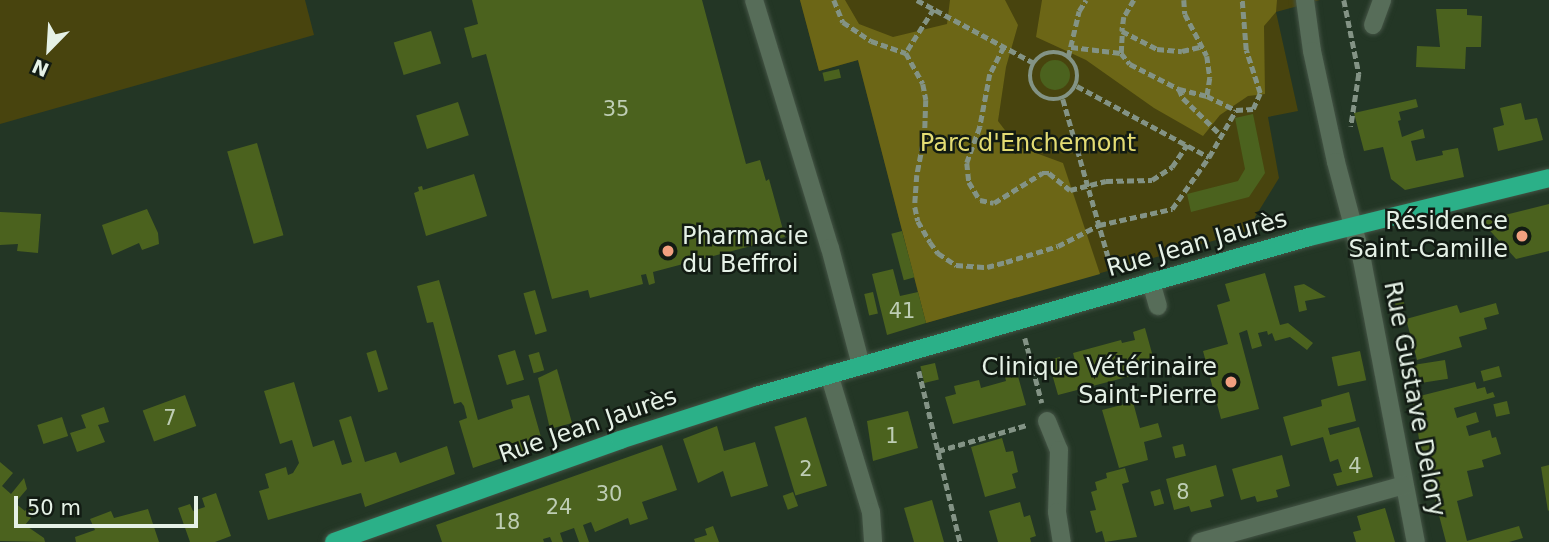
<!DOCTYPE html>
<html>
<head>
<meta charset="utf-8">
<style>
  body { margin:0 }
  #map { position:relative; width:1549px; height:542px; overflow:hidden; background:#233625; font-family:"DejaVu Sans",sans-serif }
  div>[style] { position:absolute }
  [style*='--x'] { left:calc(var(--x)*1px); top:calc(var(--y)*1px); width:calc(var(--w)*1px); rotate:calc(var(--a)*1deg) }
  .green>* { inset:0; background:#48440e }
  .forest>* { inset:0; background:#6c6616 }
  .building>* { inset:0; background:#4b621e; transform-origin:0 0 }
  .round { border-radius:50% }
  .path>* { height:4.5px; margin-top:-2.25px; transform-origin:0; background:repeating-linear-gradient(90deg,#839385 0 7px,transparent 0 10.5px) }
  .path>.ring { margin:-2.25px; padding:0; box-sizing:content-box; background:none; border:4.5px solid #839385; border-radius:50% }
  .roads { filter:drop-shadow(0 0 2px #445445) drop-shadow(0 0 2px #445445) }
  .minor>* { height:18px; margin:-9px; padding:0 9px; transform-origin:9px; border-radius:9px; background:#576d59 }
  .major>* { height:18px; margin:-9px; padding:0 9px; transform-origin:9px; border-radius:9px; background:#2bb088 }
  .dots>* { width:19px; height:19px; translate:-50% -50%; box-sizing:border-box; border:4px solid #121b13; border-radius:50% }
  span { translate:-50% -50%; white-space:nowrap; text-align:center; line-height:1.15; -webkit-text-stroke:5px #121b13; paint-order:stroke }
  .number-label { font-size:21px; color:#becdb4 }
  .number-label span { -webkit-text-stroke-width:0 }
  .park-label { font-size:24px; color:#e3dc73 }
  .poi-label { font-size:24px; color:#e5f1e6 }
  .right { translate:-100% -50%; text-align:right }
  .left { translate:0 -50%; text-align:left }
  .street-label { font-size:24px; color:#e5f1e6 }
  .north { position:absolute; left:14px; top:14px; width:70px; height:70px; -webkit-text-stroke:5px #121b13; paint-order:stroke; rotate:204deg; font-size:19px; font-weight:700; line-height:28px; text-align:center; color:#e5f1e6 }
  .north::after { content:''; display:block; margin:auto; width:24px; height:32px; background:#e5f1e6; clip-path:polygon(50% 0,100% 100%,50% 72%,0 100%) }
  .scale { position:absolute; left:14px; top:496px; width:184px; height:32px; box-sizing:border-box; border:4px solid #e5f1e6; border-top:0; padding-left:9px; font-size:21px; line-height:24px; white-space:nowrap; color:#e5f1e6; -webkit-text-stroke:5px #121b13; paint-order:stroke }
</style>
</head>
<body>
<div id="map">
  <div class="green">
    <i style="clip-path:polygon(0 0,305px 0,314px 35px,0 124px)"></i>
    <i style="clip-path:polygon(800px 0,1320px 0,1276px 12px,1298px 111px,1268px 117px,1279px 178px,1255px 217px,1258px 228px,926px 323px,858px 60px,819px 71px)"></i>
  </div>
  <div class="forest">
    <i style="clip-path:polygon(800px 0,845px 0,859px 24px,893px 37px,947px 24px,950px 0,1005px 0,1018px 25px,1006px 67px,998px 121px,1017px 146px,1063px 163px,1100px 274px,926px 323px,858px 60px,819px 71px)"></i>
    <i style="clip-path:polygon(1042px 0,1277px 0,1276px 12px,1264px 26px,1265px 94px,1248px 96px,1220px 115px,1203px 136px,1154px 108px,1086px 60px,1036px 37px)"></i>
  </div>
  <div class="building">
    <i style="clip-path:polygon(472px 0,702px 0,746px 164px,760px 160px,766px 181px,769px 179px,785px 237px,653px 272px,655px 283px,649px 285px,646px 274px,641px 275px,643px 284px,590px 298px,588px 290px,552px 299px,486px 54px,472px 58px,464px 28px,478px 24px)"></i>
    <i style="clip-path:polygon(1436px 9px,1467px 9px,1467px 15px,1482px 16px,1481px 47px,1466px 47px,1465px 69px,1416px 67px,1417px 46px,1440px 47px)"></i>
    <i style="left:431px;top:31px;width:34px;height:39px;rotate:73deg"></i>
    <i class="round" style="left:1040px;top:60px;width:30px;height:30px"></i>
    <i style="left:839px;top:69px;width:9px;height:17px;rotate:77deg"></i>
    <i style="clip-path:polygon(1416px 99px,1418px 107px,1399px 112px,1401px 120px,1398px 121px,1402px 137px,1423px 129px,1425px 138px,1411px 141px,1416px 161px,1443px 155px,1442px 151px,1458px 148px,1464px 177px,1405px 190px,1391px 179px,1383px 147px,1364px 151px,1354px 113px)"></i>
    <i style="left:458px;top:102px;width:35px;height:44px;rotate:72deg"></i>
    <i style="clip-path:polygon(1521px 103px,1525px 120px,1537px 118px,1543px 140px,1498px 151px,1493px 128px,1504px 125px,1500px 108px)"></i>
    <i style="clip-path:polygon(1253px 114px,1265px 173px,1249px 197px,1191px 212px,1187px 194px,1238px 181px,1245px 169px,1235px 118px)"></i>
    <i style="left:257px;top:143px;width:96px;height:31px;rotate:74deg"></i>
    <i style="clip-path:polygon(474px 174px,487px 216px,426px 236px,414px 193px,419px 191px,418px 187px,422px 186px,423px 190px)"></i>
    <i style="clip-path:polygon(1549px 204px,1549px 251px,1516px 259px,1481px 221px)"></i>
    <i style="clip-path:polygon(147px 209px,158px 233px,159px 244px,142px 250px,139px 243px,112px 255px,102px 225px)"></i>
    <i style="clip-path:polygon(0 212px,41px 214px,38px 253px,17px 251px,18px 244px,0 245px)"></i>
    <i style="left:902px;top:231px;width:48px;height:11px;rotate:75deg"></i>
    <i style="clip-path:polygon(893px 269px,900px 296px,918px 292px,926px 323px,887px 335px,872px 274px)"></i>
    <i style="clip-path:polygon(1265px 273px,1280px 325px,1288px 323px,1313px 343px,1307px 350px,1290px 337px,1275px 341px,1272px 333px,1268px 335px,1267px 331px,1258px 333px,1262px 346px,1252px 349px,1247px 330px,1239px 333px,1259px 409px,1221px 419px,1203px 351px,1228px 344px,1217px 305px,1230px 301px,1225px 284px)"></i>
    <i style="clip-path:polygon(439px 280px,478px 420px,513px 408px,511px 400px,529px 395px,543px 444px,473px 468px,459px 421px,467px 418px,464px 406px,461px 402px,454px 404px,433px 322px,427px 323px,417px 286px)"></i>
    <i style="clip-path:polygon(1304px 284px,1326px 297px,1305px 301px,1307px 310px,1299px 312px,1294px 286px)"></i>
    <i style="left:535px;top:290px;width:43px;height:12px;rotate:74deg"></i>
    <i style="left:873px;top:292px;width:22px;height:9px;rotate:77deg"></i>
    <i style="left:1402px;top:293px;width:14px;height:9px;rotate:78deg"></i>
    <i style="clip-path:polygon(1496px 303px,1499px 314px,1484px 318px,1487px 329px,1459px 337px,1462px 347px,1417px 360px,1406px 319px,1457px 305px,1460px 313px)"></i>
    <i style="clip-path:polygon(1145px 328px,1155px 364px,1130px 371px,1131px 376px,1058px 395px,1048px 360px,1060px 357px,1062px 365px,1075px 361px,1073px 353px,1121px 340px,1122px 343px,1135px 340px,1133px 332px)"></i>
    <i style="left:376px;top:350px;width:41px;height:10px;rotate:73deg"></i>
    <i style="left:515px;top:350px;width:31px;height:18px;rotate:73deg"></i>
    <i style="left:1360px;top:351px;width:30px;height:29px;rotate:78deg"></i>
    <i style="left:539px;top:352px;width:19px;height:11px;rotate:74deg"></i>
    <i style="left:1445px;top:360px;width:19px;height:39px;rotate:81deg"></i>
    <i style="left:935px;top:363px;width:17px;height:15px;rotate:77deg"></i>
    <i style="left:1499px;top:366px;width:11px;height:19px;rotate:75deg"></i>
    <i style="clip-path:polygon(557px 369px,572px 423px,550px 429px,538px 378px)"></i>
    <i style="clip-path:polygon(1016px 369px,1026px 405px,953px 424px,945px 397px,956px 394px,954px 386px,979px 380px,981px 388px,1006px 381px,1004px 373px)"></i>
    <i style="clip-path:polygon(294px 382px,313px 447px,334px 440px,342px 465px,352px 462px,339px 420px,351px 416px,365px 462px,396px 452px,400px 463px,447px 446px,455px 474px,365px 507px,361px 493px,268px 520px,259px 491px,269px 488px,265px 474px,286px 467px,288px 475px,293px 473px,299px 463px,292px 440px,280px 444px,264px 391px)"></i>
    <i style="clip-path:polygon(1475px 382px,1477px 389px,1485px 387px,1487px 394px,1493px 392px,1495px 397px,1454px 408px,1457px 418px,1476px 412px,1479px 422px,1466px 426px,1469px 436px,1490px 430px,1492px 438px,1496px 437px,1501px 454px,1482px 460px,1484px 467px,1467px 471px,1473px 496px,1457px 501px,1467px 541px,1519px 526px,1523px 538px,1509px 542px,1446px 542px,1419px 439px,1412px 398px)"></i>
    <i style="clip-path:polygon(1349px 392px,1356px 421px,1328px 428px,1330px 435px,1359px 427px,1373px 477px,1337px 486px,1333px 474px,1342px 472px,1338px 459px,1330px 462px,1323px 437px,1291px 446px,1283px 417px,1322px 406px,1321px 400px)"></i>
    <i style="left:185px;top:395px;width:33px;height:45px;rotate:70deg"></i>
    <i style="left:1507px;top:401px;width:13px;height:14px;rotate:77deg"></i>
    <i style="clip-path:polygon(1133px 402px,1140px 428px,1158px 423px,1162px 437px,1144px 442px,1148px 460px,1119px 468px,1102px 410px)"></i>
    <i style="clip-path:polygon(104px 407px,109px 422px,98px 425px,105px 442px,77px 452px,70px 433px,86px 428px,81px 415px)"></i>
    <i style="clip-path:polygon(908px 411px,918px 448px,873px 461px,867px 421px)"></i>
    <i style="left:62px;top:417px;width:20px;height:26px;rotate:72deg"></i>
    <i style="left:806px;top:417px;width:72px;height:33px;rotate:73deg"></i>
    <i style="clip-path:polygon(717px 426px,724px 451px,755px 442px,768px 486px,731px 497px,723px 471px,698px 483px,683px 439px)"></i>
    <i style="clip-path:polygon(1002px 438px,1006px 452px,1013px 451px,1018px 472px,1012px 474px,1016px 488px,985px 497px,971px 447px)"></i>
    <i style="left:1183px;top:444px;width:12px;height:11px;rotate:76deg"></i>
    <i style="clip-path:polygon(662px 445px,677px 490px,642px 502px,648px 519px,630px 525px,628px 518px,595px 532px,591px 522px,583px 525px,589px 542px,579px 542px,574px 528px,560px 533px,563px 542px,552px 542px,550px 537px,543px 539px,544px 542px,442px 542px,436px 525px)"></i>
    <i style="clip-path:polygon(1282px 455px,1290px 486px,1276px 490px,1278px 497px,1257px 502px,1255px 496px,1241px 500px,1232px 469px)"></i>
    <i style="clip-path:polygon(0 462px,13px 473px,2px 486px,11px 494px,24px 478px,27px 489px,15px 503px,25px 511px,31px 503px,34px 514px,25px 525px,44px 538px,45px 542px,0 541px)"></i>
    <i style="clip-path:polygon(1216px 465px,1224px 496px,1210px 500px,1212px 507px,1191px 512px,1189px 506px,1174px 510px,1166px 479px)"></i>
    <i style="clip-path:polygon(1549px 465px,1549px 510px,1548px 511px,1541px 467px)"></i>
    <i style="clip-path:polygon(1125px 468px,1129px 482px,1122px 484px,1137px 537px,1105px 542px,1102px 531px,1096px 533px,1090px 511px,1096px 510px,1091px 492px,1097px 490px,1095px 482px,1107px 478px,1106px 473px)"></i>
    <i style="left:1160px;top:489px;width:15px;height:10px;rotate:74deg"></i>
    <i style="left:793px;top:492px;width:15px;height:11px;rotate:70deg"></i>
    <i style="clip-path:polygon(216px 493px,231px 536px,215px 542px,190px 542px,178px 508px,190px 504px,193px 511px,205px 507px,202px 498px)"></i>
    <i style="clip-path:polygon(932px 500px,944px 542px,914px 542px,904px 508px)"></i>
    <i style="clip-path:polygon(1020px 502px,1024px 517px,1030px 515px,1036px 536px,1030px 538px,1031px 542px,998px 542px,989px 511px)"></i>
    <i style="clip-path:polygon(1385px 508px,1395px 542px,1356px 542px,1353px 532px,1361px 530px,1357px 516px)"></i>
    <i style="clip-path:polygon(148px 509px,159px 542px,76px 542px,75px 537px,95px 530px,90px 519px,111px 511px,114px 518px)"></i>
    <i style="clip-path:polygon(713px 526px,719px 542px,695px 542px,694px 539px,707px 535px,705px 529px)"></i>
  </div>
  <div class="path">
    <i style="--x:834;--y:0;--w:24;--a:68"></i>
    <i style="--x:843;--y:22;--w:34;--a:34"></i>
    <i style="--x:871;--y:41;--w:37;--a:19"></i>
    <i style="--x:917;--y:0;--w:133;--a:28.3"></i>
    <i style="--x:1134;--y:0;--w:20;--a:120"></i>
    <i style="--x:1124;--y:17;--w:14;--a:98"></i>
    <i style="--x:1122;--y:31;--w:39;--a:27"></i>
    <i style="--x:1157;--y:49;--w:25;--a:5"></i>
    <i style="--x:1182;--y:51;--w:18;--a:-13"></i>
    <i style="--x:1184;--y:0;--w:14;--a:86"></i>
    <i style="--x:1185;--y:14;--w:47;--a:62.4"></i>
    <i style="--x:1207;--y:56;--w:22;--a:82"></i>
    <i style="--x:1210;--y:78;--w:18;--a:99"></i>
    <i style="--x:1207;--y:96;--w:32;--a:26"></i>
    <i style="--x:1344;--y:0;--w:76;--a:78.5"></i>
    <i style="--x:1359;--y:74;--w:53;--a:98.7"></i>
    <i style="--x:934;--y:9;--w:52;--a:122.5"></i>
    <i style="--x:906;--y:53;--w:35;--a:61"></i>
    <i style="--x:923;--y:84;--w:16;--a:79"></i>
    <i style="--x:926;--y:100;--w:34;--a:92"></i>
    <i style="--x:925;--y:134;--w:42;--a:101"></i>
    <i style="--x:917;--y:175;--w:32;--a:94"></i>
    <i style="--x:915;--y:207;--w:14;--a:78"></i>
    <i style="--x:918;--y:221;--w:24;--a:60"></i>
    <i style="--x:930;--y:242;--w:14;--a:54"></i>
    <i style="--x:938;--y:253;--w:22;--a:34"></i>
    <i style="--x:956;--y:265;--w:31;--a:4"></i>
    <i style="--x:987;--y:267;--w:20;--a:-15"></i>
    <i style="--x:1006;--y:262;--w:54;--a:-17.1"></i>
    <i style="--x:1058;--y:246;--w:46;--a:-27.1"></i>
    <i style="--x:1099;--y:225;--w:75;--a:-12.4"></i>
    <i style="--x:1172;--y:209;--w:64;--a:-54.6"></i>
    <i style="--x:1004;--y:47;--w:30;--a:117"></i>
    <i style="--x:990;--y:74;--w:54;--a:100.7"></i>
    <i style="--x:980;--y:127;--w:38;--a:110"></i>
    <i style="--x:967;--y:163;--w:19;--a:84"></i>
    <i style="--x:969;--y:182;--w:21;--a:59"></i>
    <i style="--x:980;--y:200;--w:14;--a:12"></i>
    <i style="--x:994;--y:203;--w:57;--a:-32"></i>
    <i style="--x:1042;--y:173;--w:7;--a:0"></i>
    <i style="--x:1049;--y:173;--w:27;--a:39"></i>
    <i style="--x:1070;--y:190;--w:37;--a:-14"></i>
    <i style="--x:1106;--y:181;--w:46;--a:-1.2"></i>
    <i style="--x:1152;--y:180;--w:24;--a:-33"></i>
    <i style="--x:1172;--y:167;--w:27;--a:-56"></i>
    <i style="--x:1071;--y:47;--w:50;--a:6.8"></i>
    <i style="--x:1121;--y:53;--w:14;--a:51"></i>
    <i style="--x:1130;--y:64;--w:55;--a:27"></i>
    <i style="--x:1179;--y:89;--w:10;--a:66"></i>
    <i style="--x:1183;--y:98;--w:53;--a:44.2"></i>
    <i class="ring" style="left:1030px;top:52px;width:43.5px;height:43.5px"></i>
    <i style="--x:1121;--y:53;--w:22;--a:-87"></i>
    <i style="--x:1068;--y:57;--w:47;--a:-76.6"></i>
    <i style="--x:1079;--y:11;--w:13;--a:-58"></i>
    <i style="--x:1077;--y:86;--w:150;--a:28.3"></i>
    <i style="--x:1209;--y:157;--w:54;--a:-60.1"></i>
    <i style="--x:1236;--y:110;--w:17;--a:-3"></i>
    <i style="--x:1253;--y:109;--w:17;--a:-66"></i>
    <i style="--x:1260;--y:93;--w:45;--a:-108"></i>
    <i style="--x:1246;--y:50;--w:50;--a:-94.6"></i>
    <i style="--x:1179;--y:89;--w:29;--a:14"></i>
    <i style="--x:1063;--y:99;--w:181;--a:74"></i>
    <i style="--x:1025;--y:338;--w:67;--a:75.3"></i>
    <i style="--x:919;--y:371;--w:176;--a:76.5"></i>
    <i style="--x:938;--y:451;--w:93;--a:-16.3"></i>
  </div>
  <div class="roads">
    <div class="minor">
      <i style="--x:754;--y:0;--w:259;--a:73"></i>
      <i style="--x:830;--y:248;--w:121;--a:75.2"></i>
      <i style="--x:1305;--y:0;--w:51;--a:82.2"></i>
      <i style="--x:1312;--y:51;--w:114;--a:77.8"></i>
      <i style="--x:1336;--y:162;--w:101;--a:75.1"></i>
      <i style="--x:1362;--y:260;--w:287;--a:79.2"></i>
      <i style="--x:1373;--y:25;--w:27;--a:-70"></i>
      <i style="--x:1151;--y:282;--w:25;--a:74"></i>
      <i style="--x:829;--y:374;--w:144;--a:73.1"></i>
      <i style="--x:871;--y:512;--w:30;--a:86"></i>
      <i style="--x:1047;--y:421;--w:31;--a:68"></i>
      <i style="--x:1059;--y:450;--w:62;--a:91.8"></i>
      <i style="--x:1057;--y:512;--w:30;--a:81"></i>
      <i style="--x:1200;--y:542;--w:212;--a:-15.6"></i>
    </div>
    <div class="major">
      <i style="--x:334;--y:542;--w:304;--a:-19.6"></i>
      <i style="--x:620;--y:440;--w:143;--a:-17.9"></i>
      <i style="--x:756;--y:396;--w:575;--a:-16.04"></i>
      <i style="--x:1309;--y:237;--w:247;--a:-13.8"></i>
    </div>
  </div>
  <div class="dots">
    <i style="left:1522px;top:236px;background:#f2a07f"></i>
    <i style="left:668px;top:251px;background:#f2a07f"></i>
    <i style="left:1231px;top:382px;background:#f2a07f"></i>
  </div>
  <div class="number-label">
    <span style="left:616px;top:109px">35</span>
    <span style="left:902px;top:311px">41</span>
    <span style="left:170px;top:418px">7</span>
    <span style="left:892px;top:436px">1</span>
    <span style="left:1355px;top:466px">4</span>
    <span style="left:806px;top:469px">2</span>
    <span style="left:1183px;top:492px">8</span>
    <span style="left:609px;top:494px">30</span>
    <span style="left:559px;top:507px">24</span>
    <span style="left:507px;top:522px">18</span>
  </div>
  <div class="park-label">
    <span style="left:1028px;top:144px">Parc d'Enchemont</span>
  </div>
  <div class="poi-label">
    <span class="right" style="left:1508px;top:236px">Résidence<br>Saint-Camille</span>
    <span class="left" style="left:682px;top:251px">Pharmacie<br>du Beffroi</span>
    <span class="right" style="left:1217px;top:382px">Clinique Vétérinaire<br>Saint-Pierre</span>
  </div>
  <div class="street-label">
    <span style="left:1197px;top:244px;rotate:-16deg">Rue Jean Jaurès</span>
    <span style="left:1414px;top:399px;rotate:79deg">Rue Gustave Delory</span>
    <span style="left:588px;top:426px;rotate:-19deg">Rue Jean Jaurès</span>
  </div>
  <div class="north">N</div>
  <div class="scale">50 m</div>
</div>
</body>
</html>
